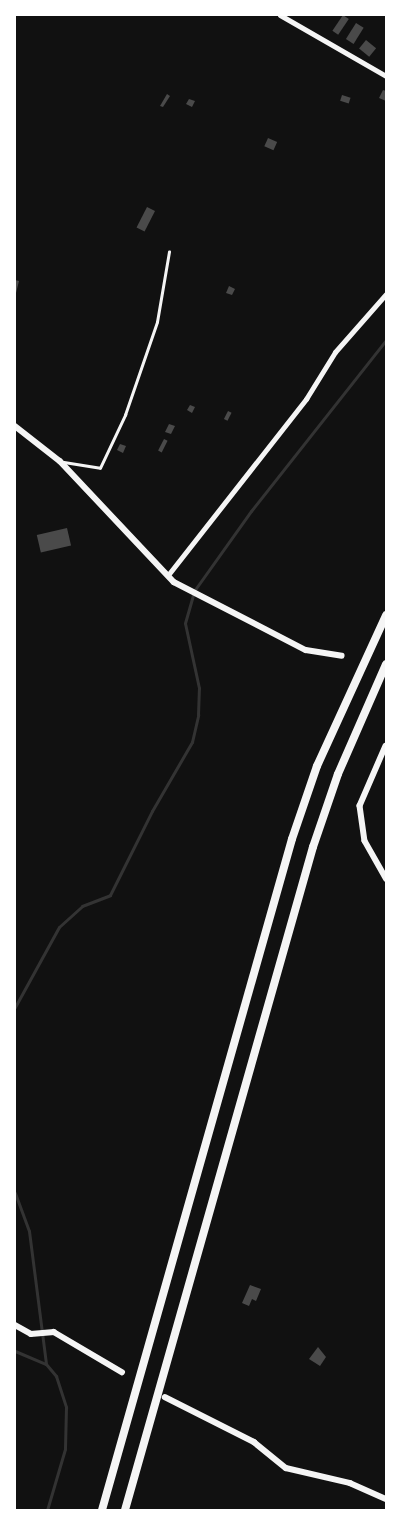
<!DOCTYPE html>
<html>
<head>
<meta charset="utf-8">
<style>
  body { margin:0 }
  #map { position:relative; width:401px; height:1525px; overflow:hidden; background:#111; font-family:Inter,sans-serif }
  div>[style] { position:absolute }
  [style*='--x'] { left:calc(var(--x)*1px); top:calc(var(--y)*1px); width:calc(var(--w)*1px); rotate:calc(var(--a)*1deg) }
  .stream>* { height:3px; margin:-1.5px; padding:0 1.5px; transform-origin:1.5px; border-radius:1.5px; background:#333 }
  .building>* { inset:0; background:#4a4a4a; transform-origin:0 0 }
  .service>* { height:2.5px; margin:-1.25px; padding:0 1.25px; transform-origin:1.25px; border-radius:1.25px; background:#f5f5f5 }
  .minor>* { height:5px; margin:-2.5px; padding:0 2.5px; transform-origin:2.5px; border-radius:2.5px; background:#f5f5f5 }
  .tertiary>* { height:5.5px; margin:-2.75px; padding:0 2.75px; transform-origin:2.75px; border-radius:2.75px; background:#f5f5f5 }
  .trunk>* { height:8px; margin:-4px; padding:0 4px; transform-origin:4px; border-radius:4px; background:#f5f5f5 }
  span { translate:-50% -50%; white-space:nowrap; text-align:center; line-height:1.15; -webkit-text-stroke:4px #fff; paint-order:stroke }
  .frame { position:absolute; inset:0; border:16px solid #fff; pointer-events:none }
</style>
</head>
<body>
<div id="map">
  <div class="stream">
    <i style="--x:15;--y:1007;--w:91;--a:-61.2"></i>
    <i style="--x:59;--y:927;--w:31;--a:-42"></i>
    <i style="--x:82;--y:906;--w:30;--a:-21"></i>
    <i style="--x:110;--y:895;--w:94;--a:-63.4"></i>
    <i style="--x:152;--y:811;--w:80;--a:-59.9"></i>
    <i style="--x:192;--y:742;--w:28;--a:-77"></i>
    <i style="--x:198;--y:715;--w:27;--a:-88"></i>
    <i style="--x:199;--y:688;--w:66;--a:-102.2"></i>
    <i style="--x:185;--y:623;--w:33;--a:-74"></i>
    <i style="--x:194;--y:591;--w:98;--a:-54.5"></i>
    <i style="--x:251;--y:511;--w:218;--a:-51.7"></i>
    <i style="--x:15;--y:1193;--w:40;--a:69.8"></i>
    <i style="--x:29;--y:1231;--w:134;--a:82.7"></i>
    <i style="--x:46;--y:1364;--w:16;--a:50"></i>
    <i style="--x:56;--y:1376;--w:33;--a:72"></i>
    <i style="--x:66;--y:1407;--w:42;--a:91.4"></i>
    <i style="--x:65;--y:1449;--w:64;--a:106.4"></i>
    <i style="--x:15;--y:1351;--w:33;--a:23"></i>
  </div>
  <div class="building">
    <i style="left:343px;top:15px;width:7px;height:19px;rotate:34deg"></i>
    <i style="left:356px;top:23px;width:9px;height:19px;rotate:32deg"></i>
    <i style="left:366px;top:40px;width:13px;height:11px;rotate:39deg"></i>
    <i style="clip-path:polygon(383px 90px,386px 91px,386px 101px,379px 98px)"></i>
    <i style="clip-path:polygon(167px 94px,170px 96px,163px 107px,160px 106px)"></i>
    <i style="left:342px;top:95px;width:9px;height:6px;rotate:18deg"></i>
    <i style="clip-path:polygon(189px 99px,195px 101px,192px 107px,186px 104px)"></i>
    <i style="left:268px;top:138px;width:10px;height:9px;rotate:24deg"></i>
    <i style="left:147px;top:207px;width:9px;height:23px;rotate:27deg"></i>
    <i style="clip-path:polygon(15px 280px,19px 281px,16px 293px,15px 293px)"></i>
    <i style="clip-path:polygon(229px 286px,235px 289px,232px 295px,226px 293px)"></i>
    <i style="clip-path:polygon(190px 405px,195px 407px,192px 413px,187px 410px)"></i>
    <i style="left:228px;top:411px;width:4px;height:9px;rotate:27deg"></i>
    <i style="clip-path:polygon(169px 424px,175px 426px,171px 434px,165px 432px)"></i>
    <i style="left:164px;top:439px;width:4px;height:13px;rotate:27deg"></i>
    <i style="clip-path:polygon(120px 444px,126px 446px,123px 453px,117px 450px)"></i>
    <i style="left:67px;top:528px;width:18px;height:31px;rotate:77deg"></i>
    <i style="clip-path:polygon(250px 1285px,261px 1289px,256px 1301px,252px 1299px,249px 1306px,242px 1303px)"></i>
    <i style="clip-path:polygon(318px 1347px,326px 1357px,320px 1366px,309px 1359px)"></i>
  </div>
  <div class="service">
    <i style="--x:64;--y:462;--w:36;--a:9"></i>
    <i style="--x:100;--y:468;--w:59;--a:-64.7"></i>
    <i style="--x:125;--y:415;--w:98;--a:-71"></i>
    <i style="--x:157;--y:322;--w:71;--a:-80.3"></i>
  </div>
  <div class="minor">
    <i style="--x:280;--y:15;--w:122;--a:29.9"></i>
    <i style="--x:168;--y:575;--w:224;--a:-51.9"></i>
    <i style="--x:306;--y:399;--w:55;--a:-58.3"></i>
    <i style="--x:335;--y:352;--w:77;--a:-48.7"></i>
  </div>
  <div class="tertiary">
    <i style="--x:15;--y:426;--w:57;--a:37.9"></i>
    <i style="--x:60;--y:461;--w:166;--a:46.7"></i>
    <i style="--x:174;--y:582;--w:148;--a:27.3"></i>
    <i style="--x:306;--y:650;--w:36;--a:9"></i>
    <i style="--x:386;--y:746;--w:65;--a:113.4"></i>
    <i style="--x:360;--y:806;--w:35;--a:82"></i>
    <i style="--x:365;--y:841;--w:43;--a:60.4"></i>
    <i style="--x:15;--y:1325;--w:18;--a:29"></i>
    <i style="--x:31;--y:1334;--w:23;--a:-5"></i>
    <i style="--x:54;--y:1332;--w:79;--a:30.5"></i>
    <i style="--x:165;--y:1397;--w:100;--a:26.8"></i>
    <i style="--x:254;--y:1442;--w:41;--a:39.1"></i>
    <i style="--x:286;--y:1468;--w:66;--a:13.2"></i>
    <i style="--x:350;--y:1483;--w:39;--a:24"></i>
  </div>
  <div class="trunk">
    <i style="--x:102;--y:1510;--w:697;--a:-74.19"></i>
    <i style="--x:292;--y:839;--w:77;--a:-71.1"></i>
    <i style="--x:317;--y:766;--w:166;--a:-65.4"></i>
    <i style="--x:125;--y:1510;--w:689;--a:-74.17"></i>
    <i style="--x:313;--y:847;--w:77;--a:-71.1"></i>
    <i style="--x:338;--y:774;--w:120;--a:-66.4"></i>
  </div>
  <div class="frame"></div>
</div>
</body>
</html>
